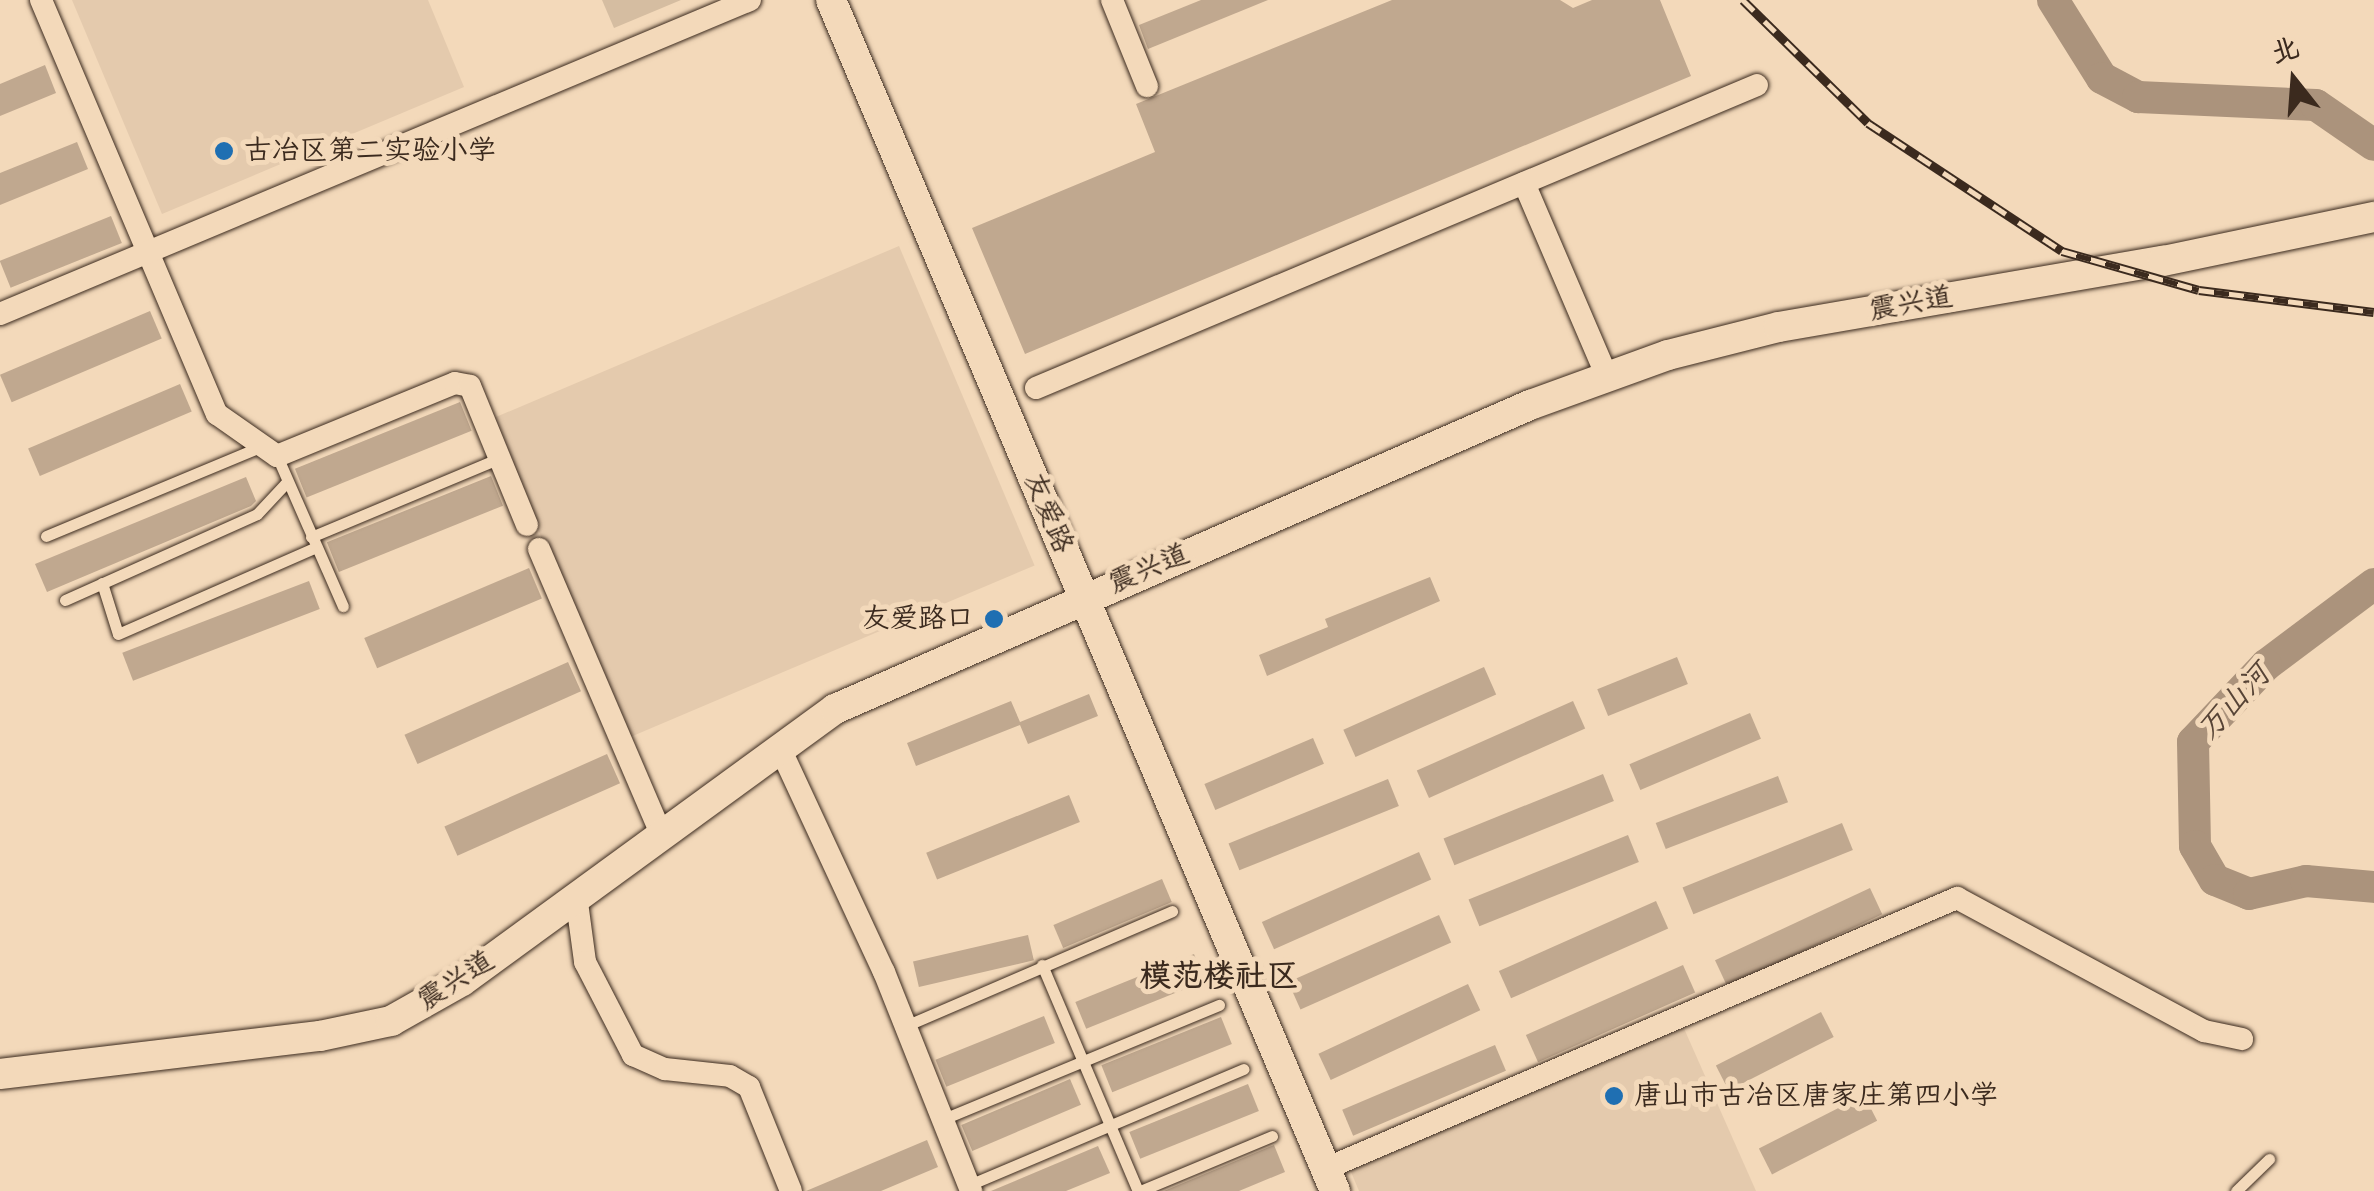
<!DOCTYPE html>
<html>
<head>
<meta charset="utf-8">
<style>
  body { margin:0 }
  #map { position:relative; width:2374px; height:1191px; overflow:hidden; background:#f3d9ba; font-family:"Balsamiq Sans","LXGW WenKai TC",sans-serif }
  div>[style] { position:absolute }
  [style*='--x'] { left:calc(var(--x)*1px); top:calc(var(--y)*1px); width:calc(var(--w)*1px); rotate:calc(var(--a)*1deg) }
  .built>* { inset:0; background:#e4caad; transform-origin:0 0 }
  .green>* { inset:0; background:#d5bda1 }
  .river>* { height:32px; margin:-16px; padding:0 16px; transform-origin:16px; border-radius:16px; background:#ab937c }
  .building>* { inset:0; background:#c0a88f; transform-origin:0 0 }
  .roads { filter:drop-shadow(0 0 2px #3b2a1e) drop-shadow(0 0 2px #3b2a1e) }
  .lane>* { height:11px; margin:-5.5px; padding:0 5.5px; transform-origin:5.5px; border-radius:5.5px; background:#f3d9ba }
  .street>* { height:22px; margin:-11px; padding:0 11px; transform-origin:11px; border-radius:11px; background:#f3d9ba }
  .secondary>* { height:30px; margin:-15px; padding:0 15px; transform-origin:15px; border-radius:15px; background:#f3d9ba }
  .rail>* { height:9px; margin-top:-4.5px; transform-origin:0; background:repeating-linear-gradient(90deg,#f3d9ba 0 15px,#3b2a1e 0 30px); box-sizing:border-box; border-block:2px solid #3b2a1e }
  .dots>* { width:28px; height:28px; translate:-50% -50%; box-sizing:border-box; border:5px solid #f3d9ba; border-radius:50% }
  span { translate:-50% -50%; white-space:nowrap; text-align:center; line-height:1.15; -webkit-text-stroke:10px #f3d9ba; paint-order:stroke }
  .poi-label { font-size:28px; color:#3b2a1e }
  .left { translate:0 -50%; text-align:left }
  .right { translate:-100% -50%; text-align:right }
  .street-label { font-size:28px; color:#3b2a1e }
  .water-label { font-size:30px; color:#574436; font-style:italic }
  .quarter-label { font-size:32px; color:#3b2a1e; font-weight:700 }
  .north { position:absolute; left:2244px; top:30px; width:100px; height:100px; -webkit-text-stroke:8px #f3d9ba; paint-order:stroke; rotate:343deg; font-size:28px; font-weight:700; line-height:40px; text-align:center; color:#3b2a1e }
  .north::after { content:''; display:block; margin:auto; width:35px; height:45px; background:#3b2a1e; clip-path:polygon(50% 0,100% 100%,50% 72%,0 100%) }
</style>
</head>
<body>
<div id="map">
  <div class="built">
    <i style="clip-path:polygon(72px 0,428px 0,464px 87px,162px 214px)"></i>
    <i style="left:899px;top:246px;width:347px;height:443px;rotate:67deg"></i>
    <i style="clip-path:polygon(1682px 1024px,1756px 1191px,1359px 1191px,1349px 1167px)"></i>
  </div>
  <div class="green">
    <i style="clip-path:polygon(602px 0,681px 0,614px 28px)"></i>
  </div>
  <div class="river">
    <i style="--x:2053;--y:0;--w:92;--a:57.9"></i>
    <i style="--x:2102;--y:78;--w:41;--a:27.8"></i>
    <i style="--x:2138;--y:97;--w:178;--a:2.6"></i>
    <i style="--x:2316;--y:105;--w:70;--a:34.6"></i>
    <i style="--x:2374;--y:584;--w:135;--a:143.1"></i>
    <i style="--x:2266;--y:665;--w:106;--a:133.5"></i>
    <i style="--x:2193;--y:742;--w:104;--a:88.9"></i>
    <i style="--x:2195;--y:846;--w:39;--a:60"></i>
    <i style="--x:2215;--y:880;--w:37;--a:22"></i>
    <i style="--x:2249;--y:894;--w:58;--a:-12.8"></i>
    <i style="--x:2306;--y:881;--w:68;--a:5"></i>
  </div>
  <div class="building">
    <i style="clip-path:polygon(1201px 0,1268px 0,1148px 49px,1139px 25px)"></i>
    <i style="clip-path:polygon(1392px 0,1560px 0,1573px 8px,1592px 0,1660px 0,1691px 76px,1025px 354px,972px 228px,1155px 152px,1136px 104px)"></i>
    <i style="clip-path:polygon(45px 65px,56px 93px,0 116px,0 84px)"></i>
    <i style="clip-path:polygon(77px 142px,88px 169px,0 205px,0 173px)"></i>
    <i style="left:111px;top:216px;width:29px;height:120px;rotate:68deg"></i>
    <i style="left:150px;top:311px;width:30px;height:163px;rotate:67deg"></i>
    <i style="left:180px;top:384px;width:30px;height:165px;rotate:67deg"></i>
    <i style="left:460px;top:402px;width:31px;height:178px;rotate:68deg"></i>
    <i style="left:491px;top:476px;width:32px;height:177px;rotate:68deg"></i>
    <i style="clip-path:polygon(246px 477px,256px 501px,251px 506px,47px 592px,35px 564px)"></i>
    <i style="left:529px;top:568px;width:33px;height:179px;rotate:67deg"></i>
    <i style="clip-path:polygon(1430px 577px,1440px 601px,1267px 676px,1259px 655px,1328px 627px,1325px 619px)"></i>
    <i style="left:309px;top:581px;width:30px;height:200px;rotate:69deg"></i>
    <i style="left:1677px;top:657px;width:29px;height:86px;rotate:68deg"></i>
    <i style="left:568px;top:662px;width:32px;height:179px;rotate:66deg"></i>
    <i style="left:1484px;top:667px;width:30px;height:154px;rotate:66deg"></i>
    <i style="clip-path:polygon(1089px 694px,1098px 716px,1028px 744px,1020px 725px,916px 766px,907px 743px,1011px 701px,1020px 722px)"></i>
    <i style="left:1573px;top:701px;width:30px;height:171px;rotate:66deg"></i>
    <i style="left:1750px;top:713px;width:28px;height:131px;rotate:67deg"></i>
    <i style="left:1313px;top:738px;width:28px;height:118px;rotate:67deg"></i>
    <i style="left:607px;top:754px;width:32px;height:178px;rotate:66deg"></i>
    <i style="left:1603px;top:774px;width:29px;height:172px;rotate:68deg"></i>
    <i style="left:1778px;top:776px;width:28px;height:131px;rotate:69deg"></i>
    <i style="left:1388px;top:779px;width:29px;height:172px;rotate:68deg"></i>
    <i style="left:1069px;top:795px;width:29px;height:154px;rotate:68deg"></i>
    <i style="left:1842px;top:823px;width:29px;height:172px;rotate:68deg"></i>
    <i style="left:1628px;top:835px;width:29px;height:172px;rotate:68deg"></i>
    <i style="left:1419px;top:852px;width:30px;height:172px;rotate:66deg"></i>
    <i style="left:1162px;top:879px;width:25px;height:118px;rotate:67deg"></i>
    <i style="left:1870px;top:888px;width:29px;height:171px;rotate:65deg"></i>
    <i style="left:1656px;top:901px;width:30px;height:172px;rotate:66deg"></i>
    <i style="left:1439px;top:915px;width:30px;height:165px;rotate:66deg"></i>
    <i style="left:1028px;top:935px;width:26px;height:118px;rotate:77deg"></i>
    <i style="left:1194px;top:954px;width:29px;height:128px;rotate:68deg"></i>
    <i style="left:1683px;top:965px;width:30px;height:172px;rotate:66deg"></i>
    <i style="left:1468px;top:984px;width:29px;height:165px;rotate:65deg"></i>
    <i style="left:1821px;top:1012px;width:28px;height:118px;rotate:63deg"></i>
    <i style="left:1044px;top:1016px;width:29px;height:117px;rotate:68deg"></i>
    <i style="left:1221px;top:1017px;width:29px;height:129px;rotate:68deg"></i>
    <i style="left:1495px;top:1045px;width:28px;height:166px;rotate:67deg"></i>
    <i style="left:1070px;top:1079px;width:28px;height:118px;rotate:67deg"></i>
    <i style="left:1248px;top:1084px;width:29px;height:128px;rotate:68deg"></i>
    <i style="left:1864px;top:1095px;width:29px;height:118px;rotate:63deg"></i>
    <i style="clip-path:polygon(927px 1140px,938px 1167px,881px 1191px,806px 1191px)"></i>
    <i style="clip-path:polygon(1274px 1145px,1285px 1172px,1239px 1191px,1164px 1191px)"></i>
    <i style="clip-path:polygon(1098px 1146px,1110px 1173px,1066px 1191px,991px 1191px)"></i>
  </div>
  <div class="roads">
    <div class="lane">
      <i style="--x:277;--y:456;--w:164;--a:66.3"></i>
      <i style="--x:46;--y:536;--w:232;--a:-22.6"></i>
      <i style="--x:311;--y:537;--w:205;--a:-22.7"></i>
      <i style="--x:102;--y:583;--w:53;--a:72.6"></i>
      <i style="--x:118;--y:634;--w:216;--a:-23.7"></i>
      <i style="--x:65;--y:600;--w:210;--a:-24.1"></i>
      <i style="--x:257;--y:514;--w:42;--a:-46.9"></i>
      <i style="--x:1042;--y:965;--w:246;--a:67"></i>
      <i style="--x:903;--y:1027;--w:293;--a:-23.3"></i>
      <i style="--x:941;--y:1120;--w:301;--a:-22.5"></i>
      <i style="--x:969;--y:1185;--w:298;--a:-22.9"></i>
      <i style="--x:1140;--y:1191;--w:143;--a:-22.6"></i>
      <i style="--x:2236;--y:1191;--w:46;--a:-44.1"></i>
    </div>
    <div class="street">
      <i style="--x:41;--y:0;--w:450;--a:67"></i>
      <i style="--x:217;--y:414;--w:73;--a:35"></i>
      <i style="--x:277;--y:456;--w:192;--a:-22.3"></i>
      <i style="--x:455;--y:383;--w:15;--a:11"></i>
      <i style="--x:470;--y:386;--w:150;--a:67.7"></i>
      <i style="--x:1112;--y:0;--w:93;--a:67.9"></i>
      <i style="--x:1524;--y:183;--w:211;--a:66.8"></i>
      <i style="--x:0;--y:314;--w:813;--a:-22.72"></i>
      <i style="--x:1036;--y:388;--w:782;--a:-22.79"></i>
      <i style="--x:539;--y:549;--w:309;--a:66.8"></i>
      <i style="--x:779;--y:746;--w:249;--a:65.1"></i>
      <i style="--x:884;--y:972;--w:236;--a:68.3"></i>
      <i style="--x:576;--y:895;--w:68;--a:82.3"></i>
      <i style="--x:585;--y:962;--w:105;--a:62.7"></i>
      <i style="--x:633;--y:1055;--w:35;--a:24"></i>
      <i style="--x:665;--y:1069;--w:65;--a:6.1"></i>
      <i style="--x:730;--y:1076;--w:22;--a:30"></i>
      <i style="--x:749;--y:1087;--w:112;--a:68"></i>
      <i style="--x:1325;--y:1169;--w:688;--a:-23.21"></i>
      <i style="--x:1957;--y:898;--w:281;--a:28.3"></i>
      <i style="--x:2204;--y:1031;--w:39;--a:12"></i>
    </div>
    <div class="secondary">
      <i style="--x:831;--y:0;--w:1293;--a:67.06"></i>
      <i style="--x:0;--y:1074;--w:322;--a:-6.8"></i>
      <i style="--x:320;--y:1036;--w:73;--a:-11.9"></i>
      <i style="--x:391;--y:1021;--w:81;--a:-29.4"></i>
      <i style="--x:462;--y:981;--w:462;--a:-36.1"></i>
      <i style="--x:835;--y:709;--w:759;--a:-23.63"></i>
      <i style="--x:1530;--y:405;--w:147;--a:-19.9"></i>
      <i style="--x:1668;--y:355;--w:114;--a:-14.2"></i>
      <i style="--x:1779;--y:327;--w:390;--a:-9.8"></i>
      <i style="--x:2163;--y:261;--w:216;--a:-11.8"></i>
    </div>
  </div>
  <div class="rail">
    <i style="--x:1743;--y:0;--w:175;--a:44.5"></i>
    <i style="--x:1868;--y:123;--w:232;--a:33.4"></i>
    <i style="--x:2062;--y:251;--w:142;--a:15.9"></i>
    <i style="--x:2199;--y:290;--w:176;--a:7.2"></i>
  </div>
  <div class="dots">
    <i style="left:224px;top:151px;background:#1f6fb2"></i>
    <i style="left:994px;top:619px;background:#1f6fb2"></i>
    <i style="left:1614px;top:1096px;background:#1f6fb2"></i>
  </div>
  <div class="poi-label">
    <span class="left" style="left:244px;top:151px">古冶区第二实验小学</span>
    <span class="right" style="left:974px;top:619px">友爱路口</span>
    <span class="left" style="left:1634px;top:1096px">唐山市古冶区唐家庄第四小学</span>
  </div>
  <div class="street-label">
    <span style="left:1911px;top:304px;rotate:-10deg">震兴道</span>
    <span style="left:1048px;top:513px;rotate:67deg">友爱路</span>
    <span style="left:1149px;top:569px;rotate:-23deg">震兴道</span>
    <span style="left:456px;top:981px;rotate:-33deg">震兴道</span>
  </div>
  <div class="water-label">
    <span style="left:2234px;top:702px;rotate:-47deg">万山河</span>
  </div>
  <div class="quarter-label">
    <span style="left:1219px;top:977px">模范楼社区</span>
  </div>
  <div class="north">北</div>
</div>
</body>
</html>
